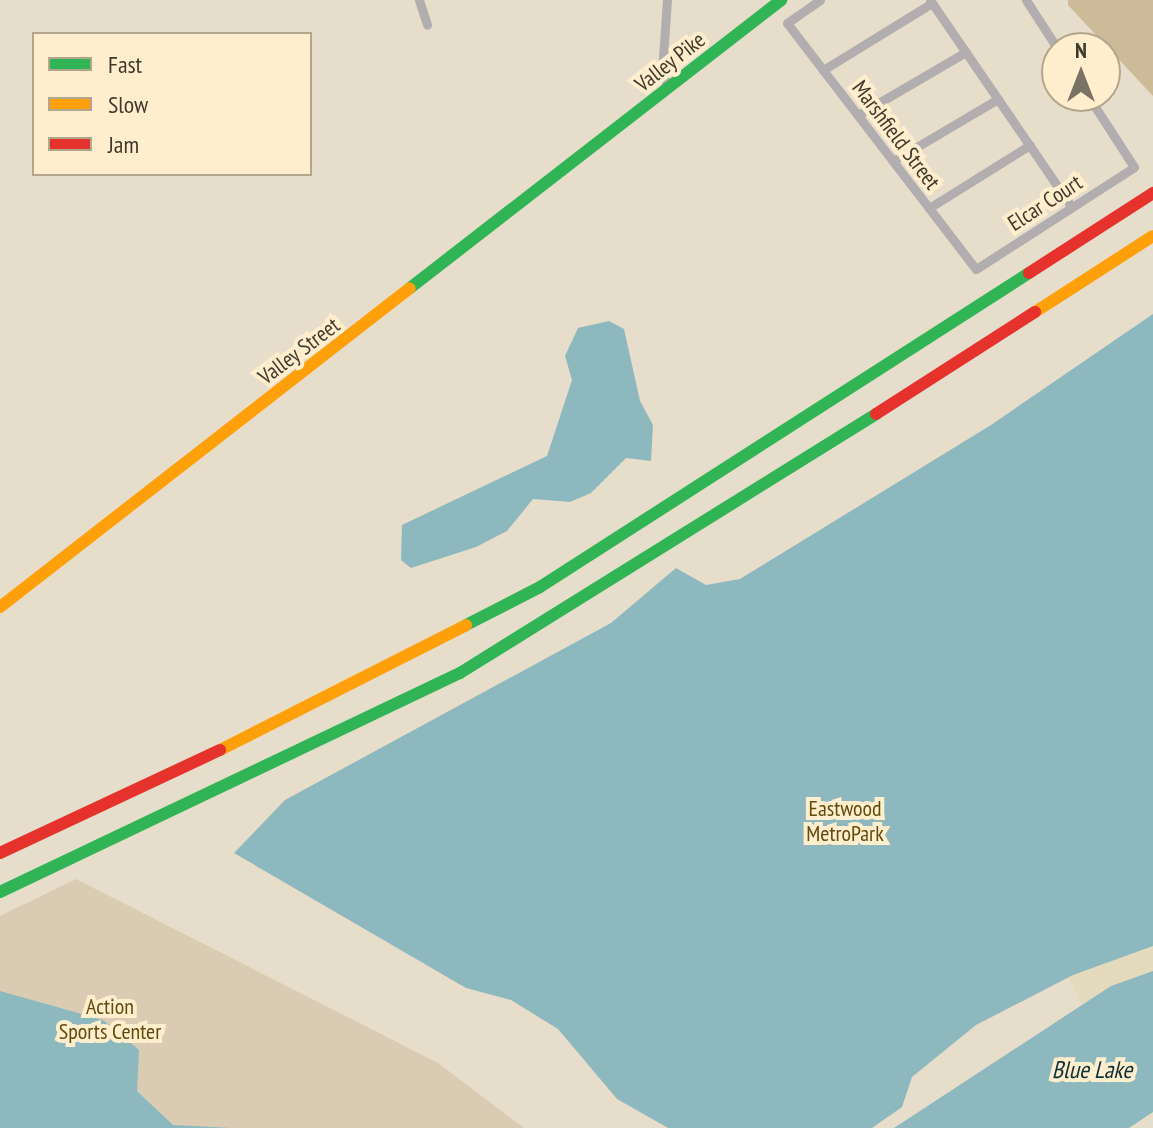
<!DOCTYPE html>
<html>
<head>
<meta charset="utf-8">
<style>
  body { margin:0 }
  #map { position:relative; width:1153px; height:1128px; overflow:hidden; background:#e6ddcb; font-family:"PT Sans Narrow",sans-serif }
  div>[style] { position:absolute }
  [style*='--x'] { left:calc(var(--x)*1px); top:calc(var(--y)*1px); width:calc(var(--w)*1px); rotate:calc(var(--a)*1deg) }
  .green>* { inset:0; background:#daccb2 }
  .forest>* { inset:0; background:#ccba98 }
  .sand>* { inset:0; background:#e4dbbe }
  .water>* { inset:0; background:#8db9be }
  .street>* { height:9px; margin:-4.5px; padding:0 4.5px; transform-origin:4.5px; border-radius:4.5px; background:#b2aeaf }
  .fast>* { height:12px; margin:-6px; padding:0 6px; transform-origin:6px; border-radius:6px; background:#30b455 }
  .slow>* { height:12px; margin:-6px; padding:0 6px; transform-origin:6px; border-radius:6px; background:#ff9f0a }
  .jam>* { height:12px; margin:-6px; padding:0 6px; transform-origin:6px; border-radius:6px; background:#e5322d }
  span { translate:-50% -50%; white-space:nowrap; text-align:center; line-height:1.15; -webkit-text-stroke:8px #feeecd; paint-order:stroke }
  .street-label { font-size:22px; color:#403a2d }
  .park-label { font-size:22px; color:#634a0e }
  .water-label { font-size:24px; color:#0f3138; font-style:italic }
  .legend { position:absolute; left:32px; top:32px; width:280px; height:144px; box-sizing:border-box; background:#feeecd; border:2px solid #b2a68d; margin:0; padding:10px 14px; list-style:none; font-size:24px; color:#403a2d }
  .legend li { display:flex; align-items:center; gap:16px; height:40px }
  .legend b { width:40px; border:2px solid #b2a68d }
  .north { position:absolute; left:1041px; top:32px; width:80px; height:80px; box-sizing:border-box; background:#feeecd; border:2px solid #b2a68d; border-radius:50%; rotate:0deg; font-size:22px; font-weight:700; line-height:32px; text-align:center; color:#403a2d }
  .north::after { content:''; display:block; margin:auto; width:28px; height:36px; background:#7a7364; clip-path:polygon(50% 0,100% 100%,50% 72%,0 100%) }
</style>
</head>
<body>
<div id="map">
  <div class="green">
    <i style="clip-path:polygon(76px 879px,438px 1063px,524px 1128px,0 1128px,0 916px)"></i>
  </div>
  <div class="forest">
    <i style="clip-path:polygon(1068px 0,1153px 0,1153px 96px,1068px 5px)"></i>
  </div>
  <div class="sand">
    <i style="clip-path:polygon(1153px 944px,1153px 974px,1082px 1004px,1067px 974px)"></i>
  </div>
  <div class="water">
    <i style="clip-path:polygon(1153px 314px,1153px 946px,1073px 975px,976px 1025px,912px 1077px,902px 1107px,872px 1128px,668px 1128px,617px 1099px,558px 1029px,511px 1000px,466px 988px,234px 853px,285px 800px,611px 623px,676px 568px,706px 585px,740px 579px,991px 425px)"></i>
    <i style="clip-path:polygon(609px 321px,624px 329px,640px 401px,653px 425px,651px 461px,626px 458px,591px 493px,570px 502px,533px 499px,507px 531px,476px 547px,411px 568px,401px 560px,402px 525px,547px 456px,572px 380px,565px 356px,578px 328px)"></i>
    <i style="clip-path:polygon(1153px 971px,1153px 1112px,1129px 1128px,894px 1128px,1111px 986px)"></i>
    <i style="clip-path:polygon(0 991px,103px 1020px,139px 1050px,137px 1091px,173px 1125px,231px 1128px,0 1128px)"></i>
  </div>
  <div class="street">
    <i style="--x:419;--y:0;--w:26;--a:72"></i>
    <i style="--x:667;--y:0;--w:72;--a:94"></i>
    <i style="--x:662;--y:72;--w:17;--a:69"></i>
    <i style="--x:820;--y:0;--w:40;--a:145.1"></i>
    <i style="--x:787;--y:23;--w:310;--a:52.5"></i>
    <i style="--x:976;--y:269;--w:188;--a:-32.8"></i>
    <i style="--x:1134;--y:167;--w:85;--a:-122.9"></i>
    <i style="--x:930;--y:0;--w:251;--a:55.6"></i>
    <i style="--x:1026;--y:0;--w:57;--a:57.1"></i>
    <i style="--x:823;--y:70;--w:128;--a:-31.6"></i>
    <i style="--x:858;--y:115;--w:125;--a:-30.3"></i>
    <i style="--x:893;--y:161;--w:122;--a:-30.6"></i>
    <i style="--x:929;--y:208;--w:119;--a:-32"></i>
  </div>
  <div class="fast">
    <i style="--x:410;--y:288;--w:470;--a:-37.8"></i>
    <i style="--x:466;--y:625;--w:83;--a:-27.2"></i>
    <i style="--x:540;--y:587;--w:581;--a:-32.71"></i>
    <i style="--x:0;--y:892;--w:509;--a:-25.46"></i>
    <i style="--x:460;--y:673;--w:490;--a:-31.9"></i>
  </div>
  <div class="slow">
    <i style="--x:1035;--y:312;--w:140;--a:-32.8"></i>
    <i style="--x:0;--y:607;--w:519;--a:-37.88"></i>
    <i style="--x:220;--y:750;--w:276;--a:-26.9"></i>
  </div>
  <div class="jam">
    <i style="--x:1029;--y:273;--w:148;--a:-32.8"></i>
    <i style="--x:876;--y:414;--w:189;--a:-32.7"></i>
    <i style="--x:0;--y:853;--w:243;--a:-25.1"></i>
  </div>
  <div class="street-label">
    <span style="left:670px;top:62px;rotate:-38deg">Valley Pike</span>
    <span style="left:896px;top:135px;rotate:53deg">Marshfield Street</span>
    <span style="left:1045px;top:203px;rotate:-33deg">Elcar Court</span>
    <span style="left:299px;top:351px;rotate:-37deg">Valley Street</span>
  </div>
  <div class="park-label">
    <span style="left:845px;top:821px">Eastwood<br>MetroPark</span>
    <span style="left:110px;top:1019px">Action<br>Sports Center</span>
  </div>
  <div class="water-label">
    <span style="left:1092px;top:1070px">Blue Lake</span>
  </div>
  <ul class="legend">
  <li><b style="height:10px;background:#30b455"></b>Fast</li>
  <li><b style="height:10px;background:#ff9f0a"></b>Slow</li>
  <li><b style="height:10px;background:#e5322d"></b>Jam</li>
  </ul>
  <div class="north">N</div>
</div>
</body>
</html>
